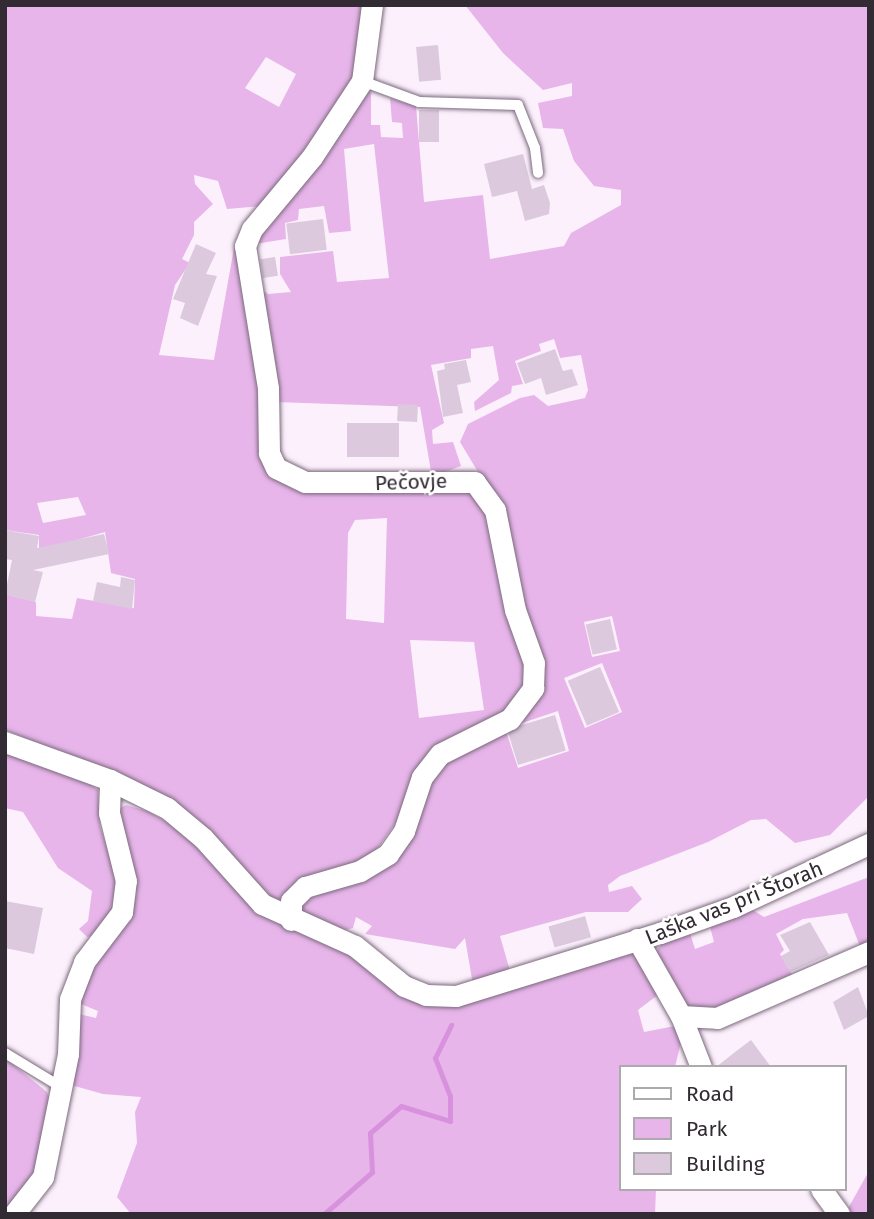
<!DOCTYPE html>
<html>
<head>
<meta charset="utf-8">
<style>
  body { margin:0 }
  #map { position:relative; width:874px; height:1219px; overflow:hidden; background:#fcf0fc; font-family:"Fira Sans",sans-serif }
  div>[style] { position:absolute }
  [style*='--x'] { left:calc(var(--x)*1px); top:calc(var(--y)*1px); width:calc(var(--w)*1px); rotate:calc(var(--a)*1deg) }
  .green>* { inset:0; background:#e7b5ea }
  .stream>* { height:5px; margin:-2.5px; padding:0 2.5px; transform-origin:2.5px; border-radius:2.5px; background:#d892dd }
  .building>* { inset:0; background:#dcc9dd; transform-origin:0 0 }
  .roads { filter:drop-shadow(0 0 2px #7b697c) drop-shadow(0 0 2px #7b697c) }
  .service>* { height:10px; margin:-5px; padding:0 5px; transform-origin:5px; border-radius:5px; background:#fff }
  .minor>* { height:21px; margin:-10.5px; padding:0 10.5px; transform-origin:10.5px; border-radius:10.5px; background:#fff }
  span { translate:-50% -50%; white-space:nowrap; text-align:center; line-height:1.15; -webkit-text-stroke:5px #fff; paint-order:stroke }
  .street-label { font-size:21px; color:#332b33 }
  .frame { position:absolute; inset:0; border:7px solid #332b33; pointer-events:none }
  .legend { position:absolute; left:619px; top:1065px; width:228px; height:126px; box-sizing:border-box; background:#fff; border:2px solid #adaaad; margin:0; padding:9px 12px; list-style:none; font-size:21px; color:#332b33 }
  .legend li { display:flex; align-items:center; gap:14px; height:35px }
  .legend b { width:35px; border:2px solid #adaaad }
</style>
</head>
<body>
<div id="map">
  <div class="green">
    <i style="clip-path:polygon(evenodd,5px 5px,368px 5px,355px 82px,263px 206px,227px 209px,218px 181px,194px 175px,195px 184px,213px 204px,194px 222px,194px 235px,182px 259px,190px 263px,175px 285px,159px 355px,214px 360px,234px 248px,240px 252px,279px 477px,452px 486px,481px 496px,529px 672px,513px 708px,458px 735px,370px 859px,296px 884px,276px 902px,199px 822px,103px 769px,5px 730px,5px 594px,36px 602px,36px 616px,72px 619px,77px 598px,134px 608px,135px 579px,111px 573px,105px 532px,39px 551px,39px 535px,5px 530px,5px 5px,266px 57px,296px 74px,279px 107px,245px 88px,266px 57px,5px 5px,78px 497px,86px 515px,43px 523px,37px 503px,78px 497px,5px 5px,387px 518px,384px 623px,346px 619px,348px 533px,355px 520px,387px 518px,5px 5px,410px 640px,474px 642px,484px 710px,419px 718px,410px 640px)"></i>
    <i style="clip-path:polygon(evenodd,465px 5px,869px 5px,869px 796px,830px 835px,795px 843px,766px 819px,751px 820px,708px 842px,620px 876px,608px 885px,609px 892px,632px 886px,642px 899px,628px 912px,586px 912px,500px 936px,510px 971px,473px 985px,465px 938px,455px 949px,365px 934px,372px 926px,356px 917px,353px 928px,342px 931px,299px 914px,298px 903px,355px 879px,418px 805px,442px 758px,505px 728px,518px 768px,569px 751px,558px 711px,522px 723px,536px 697px,481px 477px,460px 442px,468px 424px,520px 398px,534px 395px,548px 406px,585px 398px,588px 390px,581px 355px,560px 358px,554px 339px,539px 344px,541px 351px,515px 361px,523px 384px,512px 386px,511px 393px,475px 411px,474px 402px,499px 380px,493px 346px,471px 349px,471px 358px,431px 365px,444px 423px,432px 430px,433px 444px,453px 442px,461px 466px,432px 477px,420px 407px,275px 402px,262px 290px,268px 294px,291px 292px,280px 274px,280px 257px,333px 251px,337px 282px,389px 278px,374px 144px,344px 149px,351px 231px,329px 233px,324px 206px,299px 209px,298px 220px,285px 223px,286px 239px,255px 244px,260px 228px,364px 90px,371px 93px,371px 125px,380px 125px,381px 137px,403px 138px,402px 123px,392px 122px,390px 98px,416px 106px,424px 202px,483px 195px,490px 259px,564px 246px,571px 233px,621px 205px,621px 190px,594px 186px,574px 161px,563px 129px,543px 128px,538px 103px,572px 96px,572px 83px,543px 90px,503px 53px,465px 5px,612px 616px,620px 651px,592px 657px,584px 622px,612px 616px,465px 5px,602px 663px,622px 712px,585px 728px,564px 678px,602px 663px)"></i>
    <i style="clip-path:polygon(5px 750px,85px 780px,98px 790px,100px 826px,122px 895px,102px 933px,87px 937px,79px 929px,88px 921px,92px 891px,58px 868px,23px 812px,5px 808px)"></i>
    <i style="clip-path:polygon(126px 805px,147px 811px,200px 840px,239px 889px,353px 950px,428px 1004px,627px 952px,639px 958px,659px 994px,638px 1010px,644px 1032px,675px 1026px,682px 1038px,675px 1067px,620px 1067px,620px 1189px,656px 1189px,655px 1214px,131px 1214px,117px 1197px,137px 1143px,135px 1112px,141px 1097px,103px 1094px,71px 1085px,79px 1014px,96px 1018px,98px 1011px,81px 1004px,88px 970px,119px 933px,136px 895px,117px 810px)"></i>
    <i style="clip-path:polygon(869px 877px,869px 947px,861px 949px,847px 913px,803px 919px,776px 934px,784px 950px,780px 954px,794px 978px,724px 1012px,683px 1008px,657px 963px,657px 950px,665px 941px,689px 930px,695px 949px,714px 942px,709px 923px,748px 907px,764px 917px)"></i>
    <i style="clip-path:polygon(5px 1058px,47px 1092px,51px 1103px,35px 1170px,5px 1213px)"></i>
    <i style="clip-path:polygon(869px 1171px,869px 1214px,847px 1214px,846px 1212px)"></i>
  </div>
  <div class="stream">
    <i style="--x:324;--y:1214;--w:64;--a:-41.2"></i>
    <i style="--x:372;--y:1172;--w:39;--a:-93"></i>
    <i style="--x:370;--y:1133;--w:41;--a:-41.1"></i>
    <i style="--x:401;--y:1106;--w:51;--a:17"></i>
    <i style="--x:450;--y:1121;--w:25;--a:-90"></i>
    <i style="--x:450;--y:1096;--w:41;--a:-111.5"></i>
    <i style="--x:435;--y:1058;--w:37;--a:-64"></i>
  </div>
  <div class="building">
    <i style="left:438px;top:45px;width:35px;height:22px;rotate:85deg"></i>
    <i style="left:419px;top:110px;width:20px;height:32px"></i>
    <i style="clip-path:polygon(523px 154px,532px 189px,544px 185px,550px 203px,549px 214px,525px 221px,517px 191px,492px 197px,484px 164px)"></i>
    <i style="left:323px;top:219px;width:31px;height:37px;rotate:83deg"></i>
    <i style="clip-path:polygon(196px 244px,216px 253px,206px 274px,217px 276px,198px 326px,180px 318px,185px 303px,173px 299px)"></i>
    <i style="left:275px;top:257px;width:19px;height:15px;rotate:81deg"></i>
    <i style="clip-path:polygon(555px 349px,563px 371px,572px 369px,578px 385px,546px 395px,541px 378px,525px 384px,517px 363px)"></i>
    <i style="clip-path:polygon(466px 360px,471px 382px,457px 385px,463px 413px,443px 417px,437px 371px,445px 369px,444px 364px)"></i>
    <i style="left:398px;top:404px;width:20px;height:17px;rotate:3deg"></i>
    <i style="left:347px;top:423px;width:52px;height:34px"></i>
    <i style="clip-path:polygon(5px 530px,39px 536px,37px 548px,104px 534px,109px 554px,33px 570px,43px 572px,35px 602px,5px 594px,12px 560px,5px 559px)"></i>
    <i style="clip-path:polygon(121px 577px,135px 580px,132px 609px,93px 601px,97px 582px,120px 587px)"></i>
    <i style="left:610px;top:619px;width:31px;height:25px;rotate:77deg"></i>
    <i style="left:600px;top:667px;width:49px;height:35px;rotate:67deg"></i>
    <i style="left:555px;top:715px;width:37px;height:50px;rotate:73deg"></i>
    <i style="clip-path:polygon(5px 901px,43px 908px,34px 954px,5px 948px)"></i>
    <i style="left:585px;top:916px;width:22px;height:38px;rotate:74deg"></i>
    <i style="clip-path:polygon(810px 922px,829px 955px,790px 972px,781px 956px,790px 951px,780px 935px)"></i>
    <i style="clip-path:polygon(858px 987px,869px 1016px,844px 1030px,833px 1002px)"></i>
    <i style="clip-path:polygon(751px 1040px,771px 1067px,716px 1067px,739px 1049px)"></i>
  </div>
  <div class="roads">
    <div class="service">
      <i style="--x:362;--y:81;--w:61;--a:20.2"></i>
      <i style="--x:419;--y:102;--w:99;--a:1.7"></i>
      <i style="--x:518;--y:105;--w:46;--a:68.4"></i>
      <i style="--x:535;--y:148;--w:25;--a:83"></i>
      <i style="--x:5;--y:1053;--w:66;--a:31.3"></i>
    </div>
    <div class="minor">
      <i style="--x:5;--y:742;--w:112;--a:19.9"></i>
      <i style="--x:110;--y:780;--w:64;--a:26.2"></i>
      <i style="--x:167;--y:808;--w:47;--a:39.8"></i>
      <i style="--x:203;--y:838;--w:89;--a:48.2"></i>
      <i style="--x:262;--y:904;--w:102;--a:24.3"></i>
      <i style="--x:355;--y:946;--w:63;--a:39.2"></i>
      <i style="--x:404;--y:986;--w:24;--a:22"></i>
      <i style="--x:426;--y:995;--w:30;--a:2"></i>
      <i style="--x:456;--y:996;--w:214;--a:-17.2"></i>
      <i style="--x:660;--y:933;--w:77;--a:-19.6"></i>
      <i style="--x:733;--y:907;--w:150;--a:-24.9"></i>
      <i style="--x:291;--y:920;--w:19;--a:-90"></i>
      <i style="--x:291;--y:901;--w:20;--a:-45"></i>
      <i style="--x:305;--y:887;--w:57;--a:-16.2"></i>
      <i style="--x:360;--y:871;--w:33;--a:-31"></i>
      <i style="--x:388;--y:854;--w:28;--a:-55"></i>
      <i style="--x:404;--y:831;--w:57;--a:-71.6"></i>
      <i style="--x:422;--y:777;--w:29;--a:-52"></i>
      <i style="--x:440;--y:754;--w:78;--a:-26.6"></i>
      <i style="--x:510;--y:719;--w:39;--a:-53"></i>
      <i style="--x:533;--y:688;--w:25;--a:-88"></i>
      <i style="--x:534;--y:663;--w:56;--a:-109.7"></i>
      <i style="--x:515;--y:610;--w:102;--a:-101.3"></i>
      <i style="--x:495;--y:510;--w:34;--a:-126"></i>
      <i style="--x:475;--y:482;--w:170;--a:180"></i>
      <i style="--x:305;--y:482;--w:32;--a:-154"></i>
      <i style="--x:276;--y:468;--w:17;--a:-115"></i>
      <i style="--x:269;--y:453;--w:65;--a:-90.9"></i>
      <i style="--x:268;--y:388;--w:144;--a:-99.2"></i>
      <i style="--x:245;--y:246;--w:18;--a:-68"></i>
      <i style="--x:252;--y:229;--w:94;--a:-50.2"></i>
      <i style="--x:312;--y:157;--w:91;--a:-56.7"></i>
      <i style="--x:362;--y:81;--w:77;--a:-82.5"></i>
      <i style="--x:637;--y:939;--w:89;--a:60.3"></i>
      <i style="--x:681;--y:1016;--w:55;--a:68.6"></i>
      <i style="--x:681;--y:1016;--w:36;--a:3"></i>
      <i style="--x:717;--y:1018;--w:166;--a:-23.5"></i>
      <i style="--x:821;--y:1189;--w:31;--a:54"></i>
      <i style="--x:14;--y:1214;--w:47;--a:-51.9"></i>
      <i style="--x:43;--y:1177;--w:126;--a:-78.5"></i>
      <i style="--x:68;--y:1054;--w:55;--a:-87.9"></i>
      <i style="--x:70;--y:999;--w:40;--a:-69"></i>
      <i style="--x:84;--y:962;--w:63;--a:-52.8"></i>
      <i style="--x:122;--y:912;--w:31;--a:-83"></i>
      <i style="--x:126;--y:881;--w:70;--a:-104"></i>
      <i style="--x:109;--y:813;--w:33;--a:-88"></i>
    </div>
  </div>
  <div class="street-label">
    <span style="left:411px;top:482px;rotate:-2deg">Pečovje</span>
    <span style="left:734px;top:903px;rotate:-22deg">Laška vas pri Štorah</span>
  </div>
  <div class="frame"></div>
  <ul class="legend">
  <li><b style="height:9px;background:#fff"></b>Road</li>
  <li><b style="height:19px;background:#e7b5ea"></b>Park</li>
  <li><b style="height:19px;background:#dcc9dd"></b>Building</li>
  </ul>
</div>
</body>
</html>
